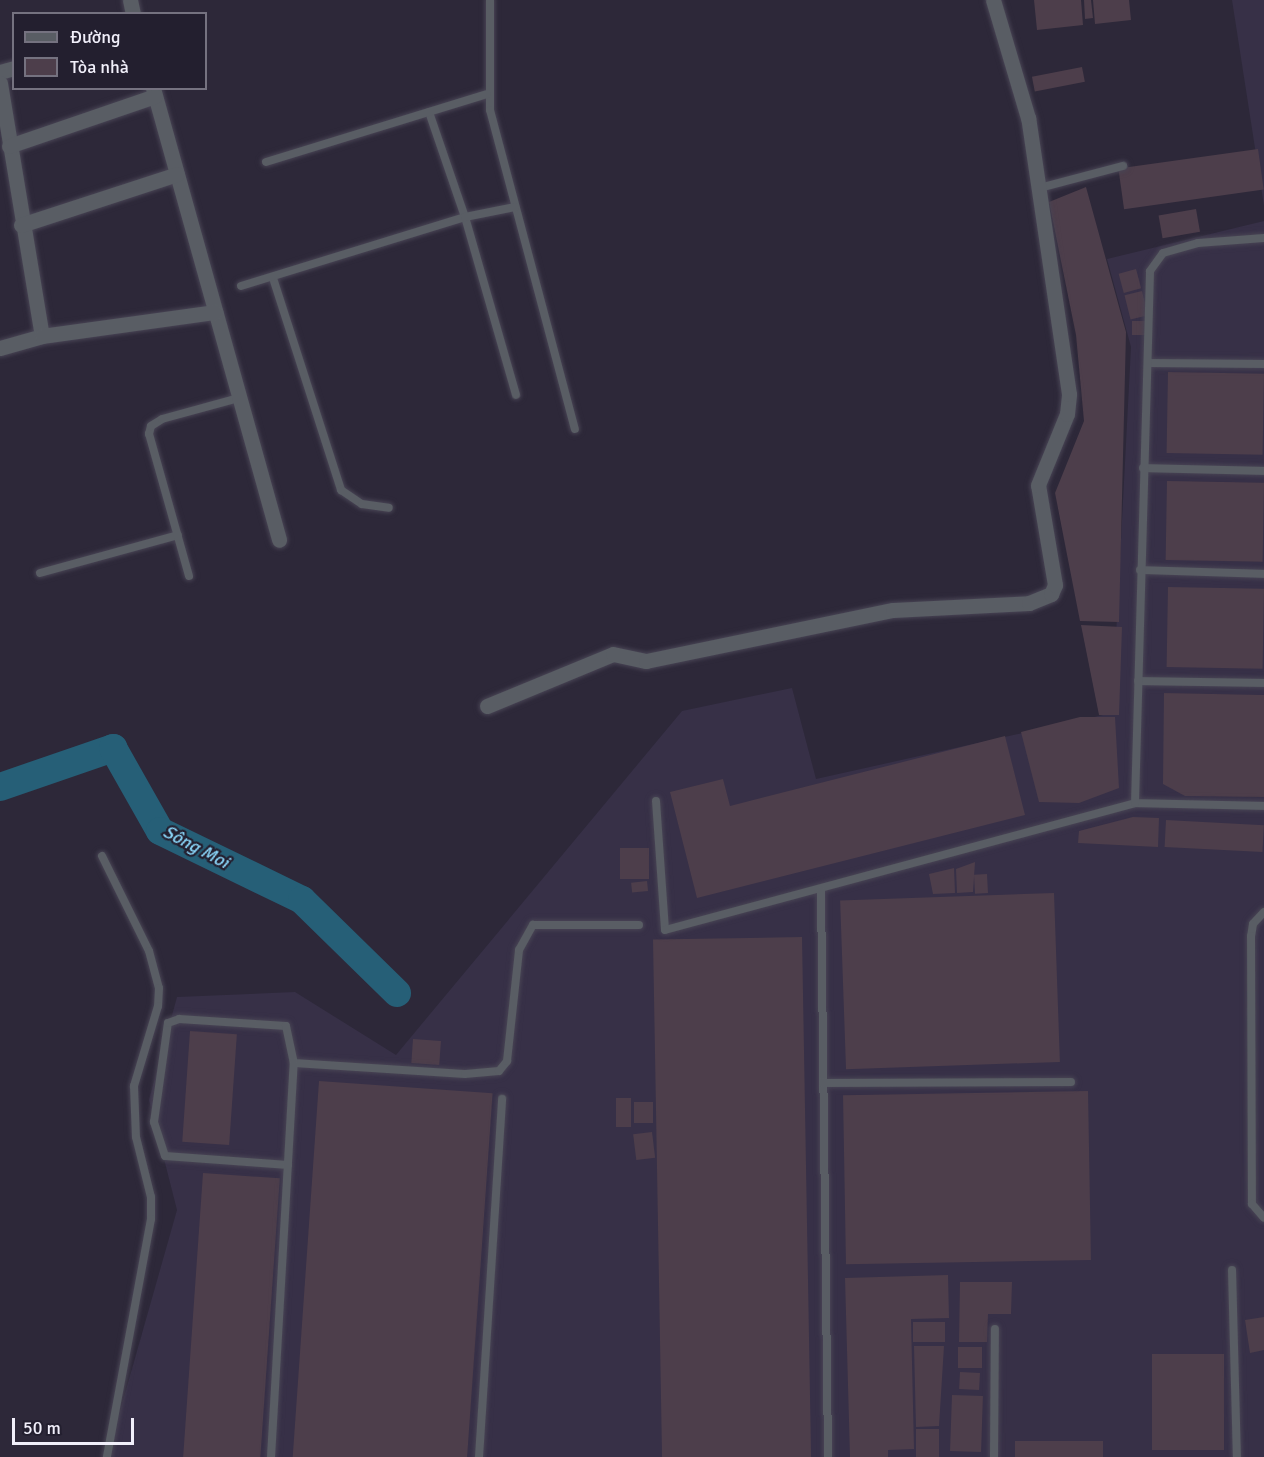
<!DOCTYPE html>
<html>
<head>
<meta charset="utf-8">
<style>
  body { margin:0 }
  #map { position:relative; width:1264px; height:1457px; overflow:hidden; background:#2d2839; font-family:Signika,sans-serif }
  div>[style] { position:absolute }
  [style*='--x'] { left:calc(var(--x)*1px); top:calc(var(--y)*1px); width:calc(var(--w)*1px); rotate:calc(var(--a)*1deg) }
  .built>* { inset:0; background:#373047 }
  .river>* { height:28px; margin:-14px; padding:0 14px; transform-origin:14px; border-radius:14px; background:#265f77 }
  .building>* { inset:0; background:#4d3e4b; transform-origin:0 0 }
  .roads { filter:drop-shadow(0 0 2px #484454) drop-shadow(0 0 2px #484454) }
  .service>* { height:8px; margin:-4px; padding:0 4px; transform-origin:4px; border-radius:4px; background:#595d64 }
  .minor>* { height:15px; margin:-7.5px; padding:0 7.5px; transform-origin:7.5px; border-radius:7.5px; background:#595d64 }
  span { translate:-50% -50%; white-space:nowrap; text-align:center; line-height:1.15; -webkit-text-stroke:4.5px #231f2f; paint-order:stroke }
  .water-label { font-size:18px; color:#8ad5f8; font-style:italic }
  .legend { position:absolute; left:12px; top:12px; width:195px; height:78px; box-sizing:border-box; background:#231f2f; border:2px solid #757280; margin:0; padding:8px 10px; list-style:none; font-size:18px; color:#f1effa }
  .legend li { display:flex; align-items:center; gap:12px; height:30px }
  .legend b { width:30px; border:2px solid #757280 }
  .scale { position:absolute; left:12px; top:1418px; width:122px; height:27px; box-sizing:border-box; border:3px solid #f1effa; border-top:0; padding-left:8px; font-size:18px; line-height:21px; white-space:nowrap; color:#f1effa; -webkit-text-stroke:4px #231f2f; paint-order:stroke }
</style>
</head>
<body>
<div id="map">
  <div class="built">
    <i style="clip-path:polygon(1232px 0,1264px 0,1264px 206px)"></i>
    <i style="clip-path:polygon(1264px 221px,1264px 1457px,107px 1457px,177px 1210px,149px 1100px,177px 997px,295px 992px,396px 1055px,682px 711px,792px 688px,816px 779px,1112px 713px,1131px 347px,1107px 259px)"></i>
  </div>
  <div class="river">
    <i style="--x:0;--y:787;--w:120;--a:-19"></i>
    <i style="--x:113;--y:748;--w:95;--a:60.5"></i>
    <i style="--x:160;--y:831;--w:158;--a:25.9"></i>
    <i style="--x:302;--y:900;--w:133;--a:44.4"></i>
  </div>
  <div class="building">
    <i style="clip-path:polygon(1034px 0,1081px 0,1083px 25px,1037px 30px)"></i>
    <i style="clip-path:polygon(1084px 0,1091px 0,1093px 18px,1085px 19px)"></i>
    <i style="clip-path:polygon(1093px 0,1129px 0,1131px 20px,1095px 24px)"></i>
    <i style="left:1082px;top:67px;width:15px;height:51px;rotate:79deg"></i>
    <i style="left:1258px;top:149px;width:41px;height:141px;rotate:82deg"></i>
    <i style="clip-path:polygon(1086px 187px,1126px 332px,1119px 622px,1080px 621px,1055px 493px,1084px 421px,1076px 335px,1049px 202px)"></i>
    <i style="left:1196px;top:209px;width:23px;height:38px;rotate:80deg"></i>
    <i style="left:1136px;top:269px;width:20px;height:18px;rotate:75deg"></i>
    <i style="left:1142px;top:291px;width:25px;height:18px;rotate:76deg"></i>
    <i style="left:1132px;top:321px;width:15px;height:14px"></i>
    <i style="left:1168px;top:372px;width:96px;height:81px;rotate:1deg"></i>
    <i style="left:1167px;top:481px;width:97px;height:79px;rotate:1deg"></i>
    <i style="left:1168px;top:587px;width:96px;height:80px;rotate:1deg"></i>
    <i style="clip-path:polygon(1081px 625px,1122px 627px,1119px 715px,1099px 715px)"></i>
    <i style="clip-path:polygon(1164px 693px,1264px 695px,1264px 797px,1185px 796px,1163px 784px)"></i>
    <i style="clip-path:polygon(1080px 717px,1115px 717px,1119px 788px,1079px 803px,1039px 802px,1021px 732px)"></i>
    <i style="clip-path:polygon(1005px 736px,1025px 815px,697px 898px,670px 792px,723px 779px,730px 806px)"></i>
    <i style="clip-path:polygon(1133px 817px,1159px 818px,1158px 847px,1078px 843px,1079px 831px)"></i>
    <i style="left:1166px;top:820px;width:98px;height:27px;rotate:3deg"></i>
    <i style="left:649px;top:848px;width:31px;height:29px;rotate:90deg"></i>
    <i style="clip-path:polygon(975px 862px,973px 892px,957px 893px,956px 869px)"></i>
    <i style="clip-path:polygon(954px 868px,955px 893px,933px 894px,929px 874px)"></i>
    <i style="left:987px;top:874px;width:19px;height:13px;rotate:87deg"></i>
    <i style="left:647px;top:881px;width:10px;height:16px;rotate:84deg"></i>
    <i style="left:1054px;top:893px;width:169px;height:214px;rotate:88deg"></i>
    <i style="left:802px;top:937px;width:520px;height:149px;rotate:89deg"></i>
    <i style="left:190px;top:1031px;width:47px;height:111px;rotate:4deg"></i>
    <i style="left:413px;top:1039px;width:28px;height:24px;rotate:4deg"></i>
    <i style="left:319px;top:1081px;width:174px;height:377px;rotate:4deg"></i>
    <i style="left:1088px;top:1091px;width:169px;height:245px;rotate:89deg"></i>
    <i style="left:616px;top:1098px;width:15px;height:29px"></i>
    <i style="left:653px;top:1102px;width:21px;height:19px;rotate:90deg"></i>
    <i style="left:652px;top:1132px;width:26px;height:19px;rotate:83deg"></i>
    <i style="left:203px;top:1173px;width:77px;height:285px;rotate:4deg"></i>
    <i style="clip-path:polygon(948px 1275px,949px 1318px,911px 1319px,914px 1449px,888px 1450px,888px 1457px,850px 1457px,845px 1278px)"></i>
    <i style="clip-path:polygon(960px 1282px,1012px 1282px,1011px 1314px,988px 1314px,987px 1342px,959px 1342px)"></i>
    <i style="clip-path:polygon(1264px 1317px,1264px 1350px,1250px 1353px,1245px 1320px)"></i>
    <i style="left:913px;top:1322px;width:32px;height:20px"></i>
    <i style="clip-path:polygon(914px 1346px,944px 1346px,939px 1426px,916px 1427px)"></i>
    <i style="left:958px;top:1347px;width:24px;height:21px"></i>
    <i style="left:1152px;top:1354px;width:72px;height:96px"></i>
    <i style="left:960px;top:1372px;width:20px;height:17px;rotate:3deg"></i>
    <i style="left:952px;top:1395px;width:31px;height:56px;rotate:2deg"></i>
    <i style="left:916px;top:1429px;width:23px;height:28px"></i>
    <i style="left:1103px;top:1441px;width:16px;height:88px;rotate:90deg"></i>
  </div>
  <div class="roads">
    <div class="service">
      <i style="--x:490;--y:0;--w:110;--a:90"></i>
      <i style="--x:490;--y:110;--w:330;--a:75.1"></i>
      <i style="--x:429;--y:112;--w:111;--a:71.1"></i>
      <i style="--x:465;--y:217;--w:185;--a:74"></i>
      <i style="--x:266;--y:162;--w:231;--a:-17.1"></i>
      <i style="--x:1039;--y:188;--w:87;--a:-14.7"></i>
      <i style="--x:273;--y:278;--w:223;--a:72.2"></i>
      <i style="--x:341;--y:490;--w:25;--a:34"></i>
      <i style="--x:362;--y:504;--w:27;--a:8"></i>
      <i style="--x:241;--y:286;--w:234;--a:-17.1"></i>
      <i style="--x:465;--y:217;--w:51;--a:-11.3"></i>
      <i style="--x:1150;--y:363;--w:114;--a:0.5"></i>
      <i style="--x:1143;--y:468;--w:121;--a:1.4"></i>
      <i style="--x:1140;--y:570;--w:124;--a:1.8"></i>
      <i style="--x:40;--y:573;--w:143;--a:-15.4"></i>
      <i style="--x:189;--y:576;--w:148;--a:-105.7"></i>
      <i style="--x:149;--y:434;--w:8;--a:-76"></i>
      <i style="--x:151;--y:426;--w:13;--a:-32"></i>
      <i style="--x:162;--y:419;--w:80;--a:-15.3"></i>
      <i style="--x:1138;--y:681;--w:126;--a:0.9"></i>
      <i style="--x:656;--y:801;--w:129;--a:86"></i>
      <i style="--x:665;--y:930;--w:487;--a:-15.1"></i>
      <i style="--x:1135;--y:803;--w:129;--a:1.3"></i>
      <i style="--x:1135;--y:803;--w:532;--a:-88.38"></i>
      <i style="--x:1150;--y:271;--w:22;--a:-54"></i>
      <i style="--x:1163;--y:253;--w:36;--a:-16"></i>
      <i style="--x:1198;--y:243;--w:66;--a:-4.3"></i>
      <i style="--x:102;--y:856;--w:106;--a:63.7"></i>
      <i style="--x:149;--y:951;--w:38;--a:75"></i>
      <i style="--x:159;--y:988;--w:18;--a:93"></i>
      <i style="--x:158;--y:1006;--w:84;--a:106.7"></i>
      <i style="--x:134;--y:1086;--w:51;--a:87.8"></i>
      <i style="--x:136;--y:1137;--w:62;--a:76"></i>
      <i style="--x:151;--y:1197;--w:22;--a:90"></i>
      <i style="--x:151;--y:1219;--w:242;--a:100.5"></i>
      <i style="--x:821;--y:890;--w:567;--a:89.29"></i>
      <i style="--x:1264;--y:912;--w:16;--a:133"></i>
      <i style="--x:1253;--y:924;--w:12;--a:99"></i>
      <i style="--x:1251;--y:936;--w:268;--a:89.8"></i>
      <i style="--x:1252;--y:1204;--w:18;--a:49"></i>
      <i style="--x:823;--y:1083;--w:248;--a:-0.2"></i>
      <i style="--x:288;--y:1165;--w:123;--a:-175.8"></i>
      <i style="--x:165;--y:1156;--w:36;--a:-108"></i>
      <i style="--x:154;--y:1122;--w:100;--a:-82"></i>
      <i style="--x:168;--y:1023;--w:12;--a:-20"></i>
      <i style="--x:179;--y:1019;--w:107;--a:3.7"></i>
      <i style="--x:286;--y:1026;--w:38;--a:78"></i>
      <i style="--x:294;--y:1063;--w:171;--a:3.7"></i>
      <i style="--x:465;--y:1074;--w:34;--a:-5"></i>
      <i style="--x:499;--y:1071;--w:13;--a:-51"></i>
      <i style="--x:507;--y:1061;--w:112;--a:-83.8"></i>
      <i style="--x:519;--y:950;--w:29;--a:-61"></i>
      <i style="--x:533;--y:925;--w:106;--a:0"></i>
      <i style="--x:1232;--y:1270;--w:187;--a:88.5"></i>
      <i style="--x:271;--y:1457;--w:395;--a:-86.7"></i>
      <i style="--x:479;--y:1457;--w:359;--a:-86.3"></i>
      <i style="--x:994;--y:1457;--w:128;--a:-89.6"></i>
    </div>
    <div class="minor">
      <i style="--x:130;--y:0;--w:14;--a:78"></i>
      <i style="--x:0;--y:72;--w:15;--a:-16"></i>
      <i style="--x:0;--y:83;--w:256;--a:80.6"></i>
      <i style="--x:153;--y:88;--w:469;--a:74.4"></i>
      <i style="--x:9;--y:146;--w:154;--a:-18.9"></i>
      <i style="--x:21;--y:225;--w:164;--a:-18.1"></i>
      <i style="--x:0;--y:348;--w:44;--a:-15.9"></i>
      <i style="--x:42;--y:336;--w:175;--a:-7.9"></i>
      <i style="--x:487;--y:706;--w:136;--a:-22.4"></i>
      <i style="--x:613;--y:654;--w:34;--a:12"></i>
      <i style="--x:646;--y:661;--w:252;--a:-11.7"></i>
      <i style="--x:893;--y:610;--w:136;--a:-2.9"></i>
      <i style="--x:1029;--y:603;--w:24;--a:-22"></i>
      <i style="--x:1051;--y:594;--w:10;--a:-66"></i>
      <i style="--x:1055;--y:585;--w:101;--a:-99.6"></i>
      <i style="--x:1038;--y:485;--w:77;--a:-67.8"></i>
      <i style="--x:1067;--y:414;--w:20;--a:-84"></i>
      <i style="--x:1069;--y:394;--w:279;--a:-98.4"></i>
      <i style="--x:1028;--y:118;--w:123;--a:-106.5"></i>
    </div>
  </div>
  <div class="water-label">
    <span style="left:196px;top:847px;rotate:28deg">Sông Moi</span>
  </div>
  <ul class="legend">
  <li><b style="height:8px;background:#595d64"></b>Đường</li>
  <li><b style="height:16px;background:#4d3e4b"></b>Tòa nhà</li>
  </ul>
  <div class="scale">50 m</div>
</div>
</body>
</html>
